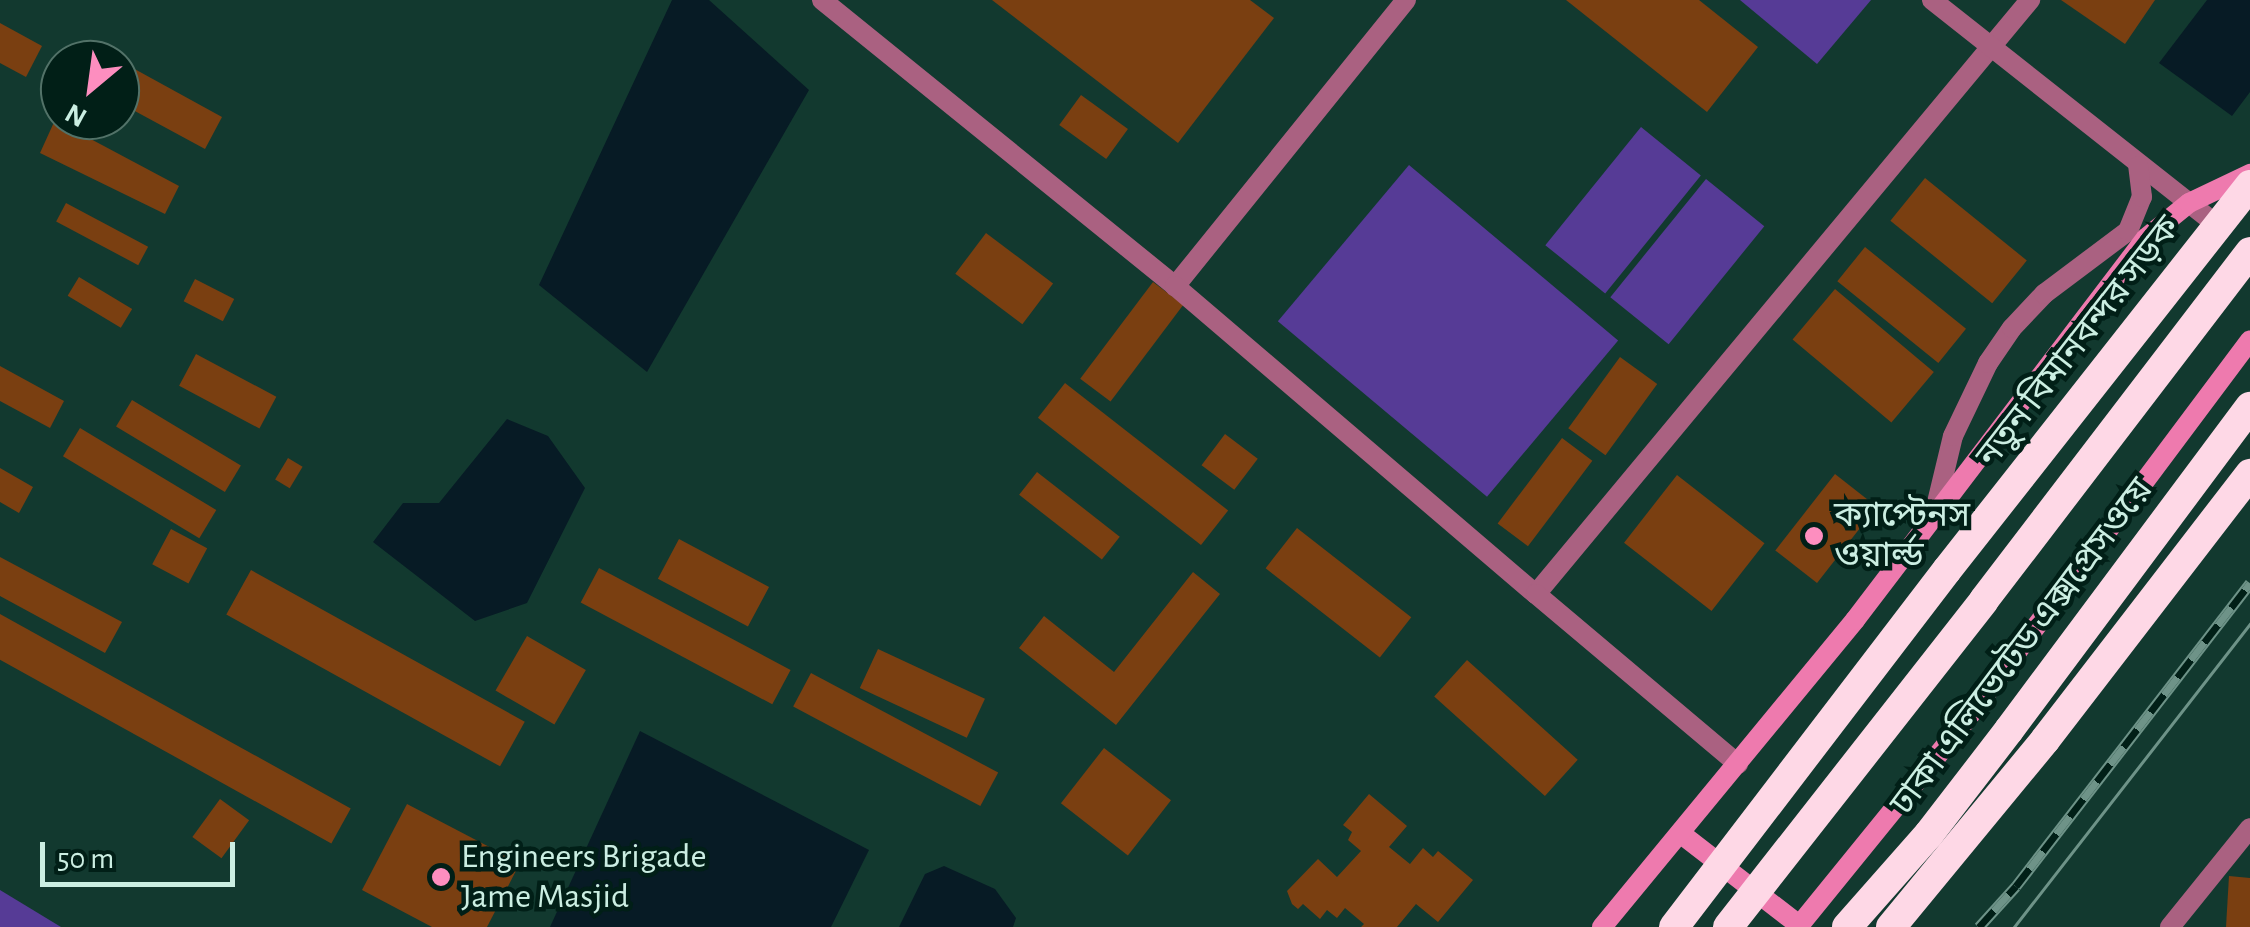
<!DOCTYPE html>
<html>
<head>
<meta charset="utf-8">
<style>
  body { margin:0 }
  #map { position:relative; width:2250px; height:927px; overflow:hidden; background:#12392f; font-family:"Alegreya Sans","Noto Sans Bengali",sans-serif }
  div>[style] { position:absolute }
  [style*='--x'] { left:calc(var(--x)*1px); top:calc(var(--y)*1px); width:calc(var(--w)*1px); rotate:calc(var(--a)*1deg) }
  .green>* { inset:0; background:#563b96; transform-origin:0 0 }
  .water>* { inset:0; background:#071b25 }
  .building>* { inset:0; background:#7a3f11; transform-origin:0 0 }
  .street>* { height:20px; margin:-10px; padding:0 10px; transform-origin:10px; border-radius:10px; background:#aa6181 }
  .secondary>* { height:20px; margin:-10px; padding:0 10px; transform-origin:10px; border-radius:10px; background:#ee7aae }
  .highway>* { height:30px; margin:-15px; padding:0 15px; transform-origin:15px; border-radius:15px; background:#fed8e6 }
  .tram>* { height:2.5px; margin:-1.25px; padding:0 1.25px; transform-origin:1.25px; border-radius:1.25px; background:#6e9388 }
  .rail>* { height:11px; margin-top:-5.5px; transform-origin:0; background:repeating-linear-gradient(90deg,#011f17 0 22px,#6e9388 0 44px); box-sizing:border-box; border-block:2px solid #6e9388 }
  .highway-bridge>* { height:30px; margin:-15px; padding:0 15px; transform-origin:15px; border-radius:15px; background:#fed8e6 }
  .dots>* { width:28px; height:28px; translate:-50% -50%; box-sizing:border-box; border:5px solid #011f17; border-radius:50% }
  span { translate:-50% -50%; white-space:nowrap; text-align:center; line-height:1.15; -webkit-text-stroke:9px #011f17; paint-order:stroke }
  .street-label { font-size:35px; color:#cbeee2 }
  .poi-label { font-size:35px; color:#cbeee2 }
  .left { translate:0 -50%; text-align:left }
  .north { position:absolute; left:40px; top:40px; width:100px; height:100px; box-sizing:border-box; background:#011f17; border:2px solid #527268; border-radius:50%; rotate:209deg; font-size:28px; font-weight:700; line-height:40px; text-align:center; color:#cbeee2 }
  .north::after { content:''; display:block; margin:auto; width:35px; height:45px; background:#fd8ebf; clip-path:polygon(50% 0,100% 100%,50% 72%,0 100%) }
  .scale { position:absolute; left:40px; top:842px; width:195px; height:45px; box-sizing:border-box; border:5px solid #cbeee2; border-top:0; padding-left:12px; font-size:30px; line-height:35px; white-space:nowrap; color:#cbeee2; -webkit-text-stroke:8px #011f17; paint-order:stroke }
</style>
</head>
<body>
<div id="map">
  <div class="green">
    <i style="clip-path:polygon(1740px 0,1871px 0,1817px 64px)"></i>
    <i style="left:1641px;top:127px;width:77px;height:152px;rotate:39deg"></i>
    <i style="left:1409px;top:165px;width:273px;height:204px;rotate:40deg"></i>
    <i style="left:1706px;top:179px;width:75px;height:152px;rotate:39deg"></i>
    <i style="clip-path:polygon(0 890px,61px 927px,0 927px)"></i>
  </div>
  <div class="water">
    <i style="clip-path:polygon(672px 0,709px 0,809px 90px,647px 372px,539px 285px)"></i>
    <i style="clip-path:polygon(2207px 0,2250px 0,2250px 92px,2232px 116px,2159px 63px)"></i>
    <i style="clip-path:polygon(507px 419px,548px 436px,585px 488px,527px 603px,475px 621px,373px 542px,403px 503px,439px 503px)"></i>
    <i style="clip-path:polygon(640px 731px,869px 850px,831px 927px,550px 927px)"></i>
    <i style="clip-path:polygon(944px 866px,995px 889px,1016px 918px,1013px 927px,899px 927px,925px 874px)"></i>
  </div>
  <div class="building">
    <i style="clip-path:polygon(992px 0,1250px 0,1274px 18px,1178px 143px)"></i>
    <i style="clip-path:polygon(1566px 0,1699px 0,1758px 47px,1707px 112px)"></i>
    <i style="clip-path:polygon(2061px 0,2155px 0,2125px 44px)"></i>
    <i style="clip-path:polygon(0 23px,42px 46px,26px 77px,0 63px)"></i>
    <i style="clip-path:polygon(120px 61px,222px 117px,205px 149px,120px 103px)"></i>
    <i style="left:1081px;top:95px;width:58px;height:37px;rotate:36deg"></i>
    <i style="clip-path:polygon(55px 120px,179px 186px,165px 214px,40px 153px)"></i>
    <i style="left:1925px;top:178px;width:131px;height:55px;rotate:39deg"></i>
    <i style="left:66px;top:203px;width:93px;height:21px;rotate:28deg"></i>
    <i style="left:986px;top:233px;width:84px;height:51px;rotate:37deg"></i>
    <i style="left:1865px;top:247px;width:130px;height:44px;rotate:39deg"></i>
    <i style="left:79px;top:277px;width:62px;height:22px;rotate:31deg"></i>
    <i style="left:195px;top:279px;width:44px;height:25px;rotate:27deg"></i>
    <i style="left:1153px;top:282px;width:38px;height:121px;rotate:37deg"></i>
    <i style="left:1835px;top:289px;width:129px;height:66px;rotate:40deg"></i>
    <i style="left:196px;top:354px;width:91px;height:36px;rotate:28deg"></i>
    <i style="left:1620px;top:357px;width:46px;height:88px;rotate:36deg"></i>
    <i style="clip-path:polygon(0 366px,64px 401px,50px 428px,0 401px)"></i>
    <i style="left:1065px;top:383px;width:207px;height:44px;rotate:38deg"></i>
    <i style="left:132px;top:400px;width:127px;height:31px;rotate:31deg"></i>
    <i style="left:80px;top:428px;width:159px;height:33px;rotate:31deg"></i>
    <i style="left:1225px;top:434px;width:41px;height:39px;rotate:37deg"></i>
    <i style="left:1562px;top:438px;width:38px;height:107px;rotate:37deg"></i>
    <i style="left:288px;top:458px;width:17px;height:25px;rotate:31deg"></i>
    <i style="clip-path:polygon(0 468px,33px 487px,19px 513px,0 502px)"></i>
    <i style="left:1037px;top:472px;width:105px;height:29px;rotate:38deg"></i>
    <i style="left:1835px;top:474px;width:53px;height:97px;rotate:38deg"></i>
    <i style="left:1677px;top:475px;width:111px;height:86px;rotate:38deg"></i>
    <i style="left:1297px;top:528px;width:145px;height:51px;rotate:38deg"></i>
    <i style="left:171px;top:529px;width:41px;height:40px;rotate:28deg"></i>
    <i style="left:679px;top:539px;width:102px;height:45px;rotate:28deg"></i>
    <i style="clip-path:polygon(0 557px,122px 622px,105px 653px,0 596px)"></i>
    <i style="left:599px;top:568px;width:217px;height:39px;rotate:28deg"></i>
    <i style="left:251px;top:570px;width:313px;height:51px;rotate:29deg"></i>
    <i style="clip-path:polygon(1193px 572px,1220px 594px,1116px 725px,1019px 648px,1044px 616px,1114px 672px)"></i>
    <i style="left:0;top:614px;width:401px;height:40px;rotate:29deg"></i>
    <i style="left:527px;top:636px;width:68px;height:63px;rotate:30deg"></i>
    <i style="left:878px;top:649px;width:118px;height:43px;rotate:25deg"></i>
    <i style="left:1467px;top:660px;width:149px;height:49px;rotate:42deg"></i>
    <i style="left:811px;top:673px;width:212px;height:38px;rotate:28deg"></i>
    <i style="left:1104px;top:748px;width:85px;height:70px;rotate:38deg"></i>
    <i style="clip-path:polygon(1369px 794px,1407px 826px,1389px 847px,1410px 864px,1423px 848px,1433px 857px,1438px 851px,1473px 880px,1438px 922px,1416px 904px,1397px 927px,1361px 927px,1364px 924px,1345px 908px,1337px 918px,1327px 910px,1320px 919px,1303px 904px,1298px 909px,1292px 904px,1287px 891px,1318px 859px,1337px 877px,1361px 851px,1348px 840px,1352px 832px,1343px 825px)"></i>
    <i style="left:220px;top:799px;width:36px;height:47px;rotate:36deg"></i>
    <i style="clip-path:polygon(407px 804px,520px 863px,487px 927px,432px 927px,362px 890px)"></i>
    <i style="clip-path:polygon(2229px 876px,2250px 878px,2250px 927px,2226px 927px)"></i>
  </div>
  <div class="street">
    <i style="--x:822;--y:0;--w:454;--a:39"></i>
    <i style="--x:1406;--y:0;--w:368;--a:128.9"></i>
    <i style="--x:1175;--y:286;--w:475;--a:40.5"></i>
    <i style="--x:1536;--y:594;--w:773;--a:-50.25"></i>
    <i style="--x:1932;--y:0;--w:365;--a:38.3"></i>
    <i style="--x:1934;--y:515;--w:81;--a:-76.5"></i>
    <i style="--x:1953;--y:436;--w:81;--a:-64.4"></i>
    <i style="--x:1988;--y:363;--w:42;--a:-55.6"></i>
    <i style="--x:2012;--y:328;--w:47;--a:-46.7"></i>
    <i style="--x:2044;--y:294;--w:105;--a:-36.9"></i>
    <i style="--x:2128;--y:231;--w:37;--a:-68"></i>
    <i style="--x:2142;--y:197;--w:31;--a:-97"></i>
    <i style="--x:1536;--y:594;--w:264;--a:40.1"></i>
    <i style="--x:2170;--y:927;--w:127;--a:-51.1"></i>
  </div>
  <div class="secondary">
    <i style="--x:1680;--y:833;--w:150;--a:37.7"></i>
    <i style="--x:1602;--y:927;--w:398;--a:-50.5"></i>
    <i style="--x:1855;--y:620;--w:480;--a:-52.7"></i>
    <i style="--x:2146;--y:238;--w:55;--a:-39.1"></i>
    <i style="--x:2189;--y:203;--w:68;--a:-25.4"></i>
    <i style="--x:1798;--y:927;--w:267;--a:-50.9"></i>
    <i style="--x:1966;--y:720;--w:474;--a:-53.2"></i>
  </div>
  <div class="highway">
    <i style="--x:1947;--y:570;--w:490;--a:-51.8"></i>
    <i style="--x:1984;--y:600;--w:438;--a:-52.6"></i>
    <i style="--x:1847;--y:927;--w:124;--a:-48.6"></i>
    <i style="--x:1929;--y:834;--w:131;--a:-52.4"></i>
    <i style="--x:2009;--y:730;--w:403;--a:-53.3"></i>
    <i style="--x:1891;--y:927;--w:242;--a:-50.5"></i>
    <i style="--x:2045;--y:740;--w:336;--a:-52.4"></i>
  </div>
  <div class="tram">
    <i style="--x:2014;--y:927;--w:384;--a:-52.1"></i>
  </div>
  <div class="rail">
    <i style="--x:1979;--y:927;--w:55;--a:-47.9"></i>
    <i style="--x:2016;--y:886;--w:383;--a:-52.3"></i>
  </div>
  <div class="highway-bridge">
    <i style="--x:1674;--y:927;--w:449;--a:-52.6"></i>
    <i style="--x:1728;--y:927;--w:415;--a:-51.9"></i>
  </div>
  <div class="dots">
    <i style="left:1814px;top:536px;background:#fd8ebf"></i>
    <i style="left:441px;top:877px;background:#fd8ebf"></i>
  </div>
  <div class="street-label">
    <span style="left:2079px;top:342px;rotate:-52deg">নতুন বিমানবন্দর সড়ক</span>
    <span style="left:2022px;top:647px;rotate:-53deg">ঢাকা এলিভেটেড এক্সপ্রেসওয়ে</span>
  </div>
  <div class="poi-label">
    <span class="left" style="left:1834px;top:536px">ক্যাপ্টেনস<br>ওয়ার্ল্ড</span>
    <span class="left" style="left:461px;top:877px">Engineers Brigade<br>Jame Masjid</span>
  </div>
  <div class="north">N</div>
  <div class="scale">50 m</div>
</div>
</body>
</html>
